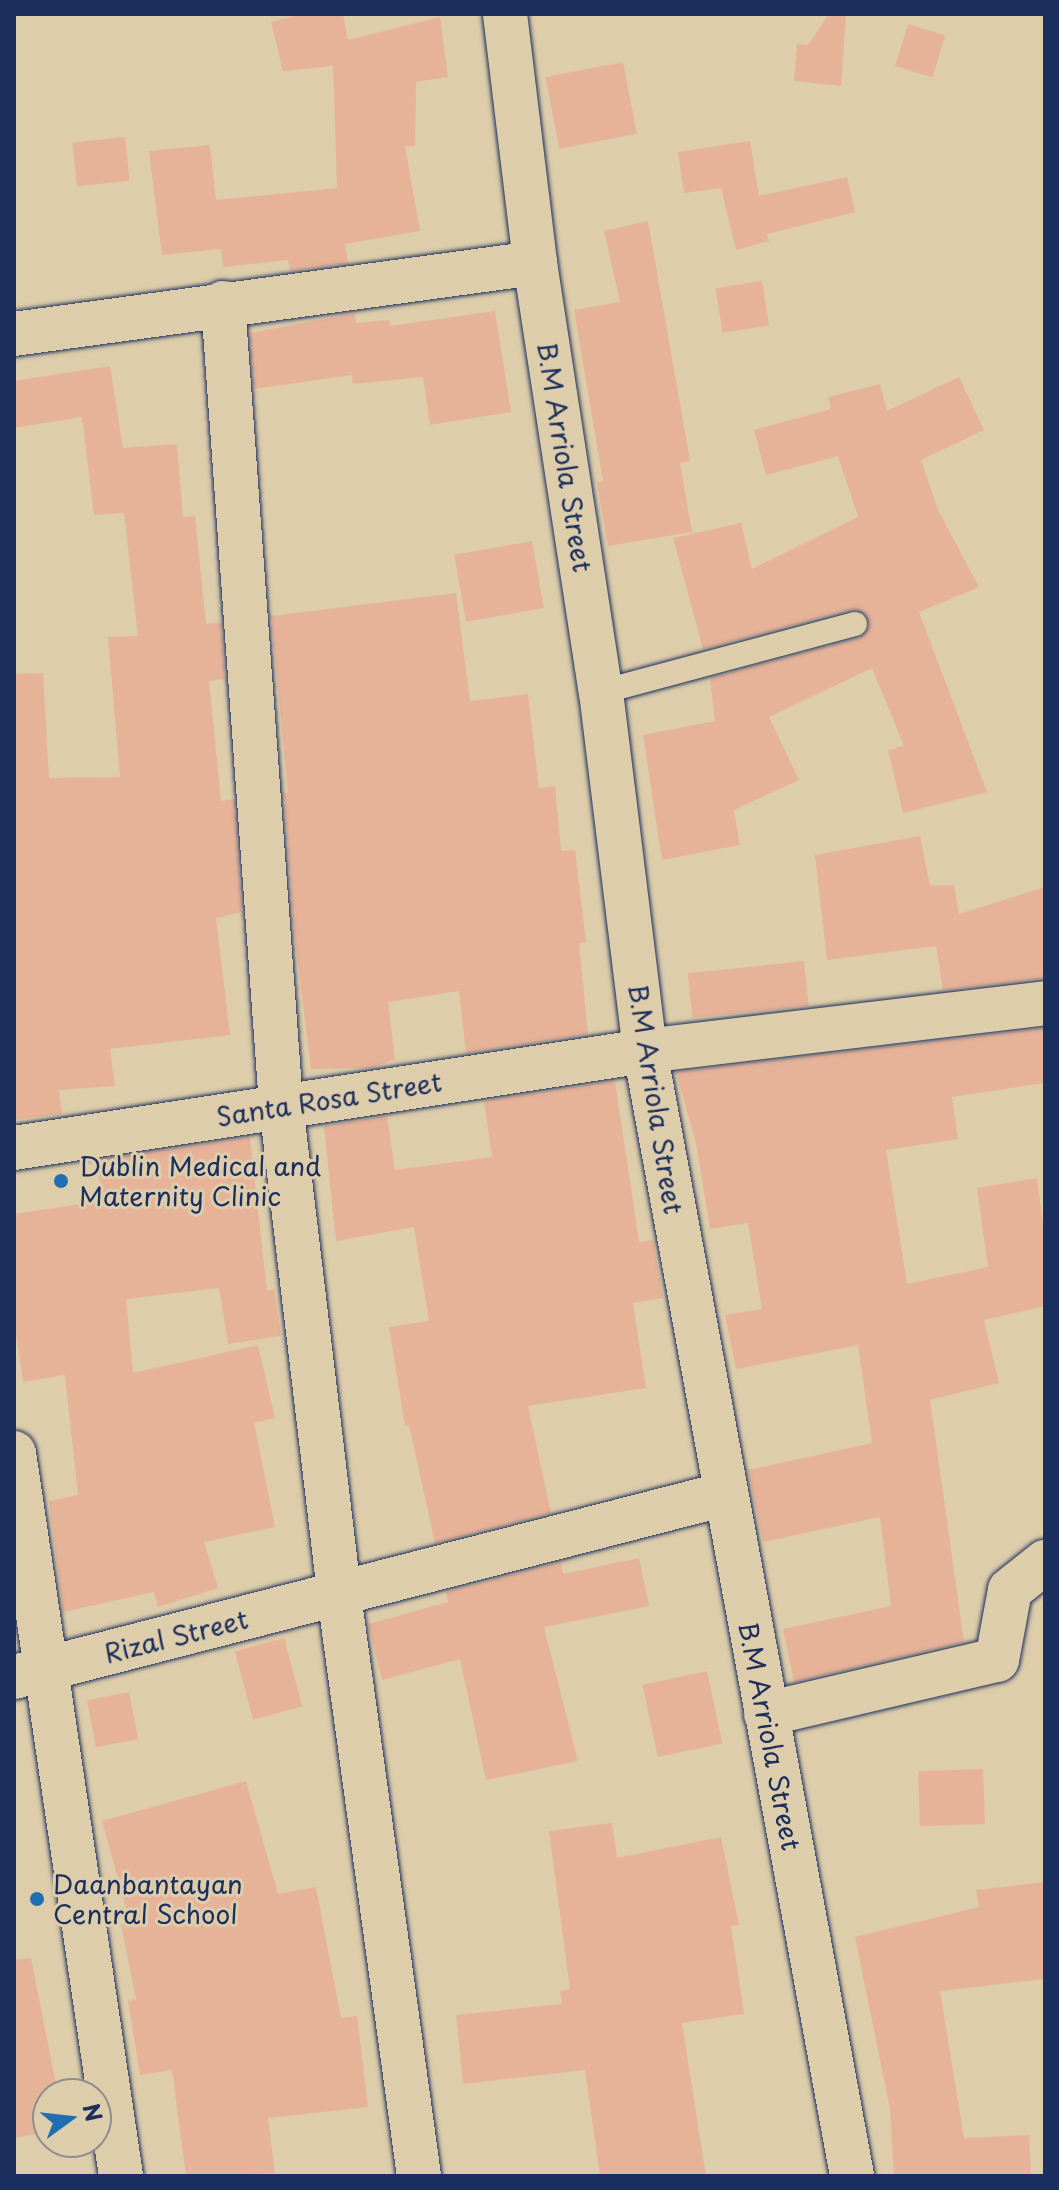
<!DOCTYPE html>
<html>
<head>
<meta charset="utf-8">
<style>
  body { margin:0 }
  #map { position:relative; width:1059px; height:2190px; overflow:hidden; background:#decdaa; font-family:"Playpen Sans",sans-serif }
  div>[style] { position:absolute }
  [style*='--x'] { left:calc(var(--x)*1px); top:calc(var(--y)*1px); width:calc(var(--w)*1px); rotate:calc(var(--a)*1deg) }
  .building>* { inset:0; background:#e6b399; transform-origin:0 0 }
  .roads { filter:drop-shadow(0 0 2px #1b2f5e) drop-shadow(0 0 2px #1b2f5e) }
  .lane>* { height:24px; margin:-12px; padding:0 12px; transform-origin:12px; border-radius:12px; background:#decdaa }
  .street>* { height:44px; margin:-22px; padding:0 22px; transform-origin:22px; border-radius:22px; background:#decdaa }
  .dots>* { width:22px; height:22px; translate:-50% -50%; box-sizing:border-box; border:4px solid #decdaa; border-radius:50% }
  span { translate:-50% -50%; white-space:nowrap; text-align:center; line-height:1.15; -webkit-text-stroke:6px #decdaa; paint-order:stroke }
  .street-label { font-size:26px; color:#1b2f5e }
  .poi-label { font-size:26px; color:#1b2f5e }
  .left { translate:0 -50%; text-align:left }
  .frame { position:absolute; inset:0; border:16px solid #1b2f5e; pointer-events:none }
  .north { position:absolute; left:32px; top:2078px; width:80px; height:80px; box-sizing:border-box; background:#decdaa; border:2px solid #908e8c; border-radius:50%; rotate:75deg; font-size:22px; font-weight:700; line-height:32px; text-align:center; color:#1b2f5e }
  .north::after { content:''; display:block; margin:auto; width:28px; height:36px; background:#1f6fb2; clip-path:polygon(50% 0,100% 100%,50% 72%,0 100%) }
</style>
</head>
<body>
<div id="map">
  <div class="building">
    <i style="clip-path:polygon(303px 14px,343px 14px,348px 40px,440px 17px,448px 77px,416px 82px,415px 146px,405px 146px,420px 231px,345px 244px,348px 263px,290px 271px,288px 260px,223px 267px,221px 249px,162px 255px,149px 151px,210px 145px,216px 200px,337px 188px,333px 66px,283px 71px,271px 22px)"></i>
    <i style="clip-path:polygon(829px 14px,846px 14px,841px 86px,794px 81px,797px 44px,808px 45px)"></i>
    <i style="left:908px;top:24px;width:39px;height:44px;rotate:17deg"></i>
    <i style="left:623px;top:62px;width:73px;height:79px;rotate:79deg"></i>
    <i style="left:125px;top:137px;width:44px;height:53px;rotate:84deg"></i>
    <i style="clip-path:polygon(750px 141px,759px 196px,847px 177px,855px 212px,767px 234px,769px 241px,736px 250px,721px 188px,684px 193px,678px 152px)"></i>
    <i style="clip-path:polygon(648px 221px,690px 461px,680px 463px,692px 532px,608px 546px,597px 482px,603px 481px,574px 310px,620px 302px,604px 231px)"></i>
    <i style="left:762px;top:281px;width:45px;height:47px;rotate:81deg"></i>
    <i style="clip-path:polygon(495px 311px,511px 412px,430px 425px,423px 377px,353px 384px,352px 375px,254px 389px,250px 333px,355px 313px,356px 323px,389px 320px,390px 326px)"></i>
    <i style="clip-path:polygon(110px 366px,123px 448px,177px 444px,183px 517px,195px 516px,206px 624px,221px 622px,225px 679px,209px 681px,221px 801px,234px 799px,242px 912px,216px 918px,230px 1035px,110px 1049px,115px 1086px,59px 1090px,62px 1114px,14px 1120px,14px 674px,43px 673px,49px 778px,120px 777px,108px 637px,138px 636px,124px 513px,94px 515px,82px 417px,14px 428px,14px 381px)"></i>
    <i style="clip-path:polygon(959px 377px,984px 430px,921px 460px,938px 510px,979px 587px,919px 612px,987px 792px,903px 813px,888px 750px,904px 746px,872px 668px,769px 717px,799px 780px,734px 810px,740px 845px,662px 860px,643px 735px,715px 721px,710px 678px,859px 638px,870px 627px,866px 614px,852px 609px,703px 649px,673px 538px,741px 523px,752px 569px,858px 517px,838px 456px,766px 475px,754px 430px,831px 409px,828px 397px,880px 384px,887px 411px)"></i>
    <i style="left:532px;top:541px;width:68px;height:79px;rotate:80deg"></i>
    <i style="clip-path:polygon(456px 593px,470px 701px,528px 694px,539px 788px,555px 786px,561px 851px,575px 850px,586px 942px,579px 943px,588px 1034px,466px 1053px,459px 991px,388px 1002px,395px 1059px,372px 1068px,311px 1069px,294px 932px,284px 793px,288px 793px,271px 616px)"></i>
    <i style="clip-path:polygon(920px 836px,930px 886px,954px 885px,959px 914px,1045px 887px,1045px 978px,943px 990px,936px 946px,827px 960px,815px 855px)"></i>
    <i style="left:804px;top:961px;width:45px;height:117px;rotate:84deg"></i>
    <i style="clip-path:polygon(1045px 1028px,1045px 1083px,952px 1097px,958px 1139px,886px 1150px,907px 1284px,988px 1267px,977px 1188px,1037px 1178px,1045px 1240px,1045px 1306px,984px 1320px,999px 1383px,930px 1400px,964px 1642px,794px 1682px,783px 1629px,891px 1606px,880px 1517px,763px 1542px,748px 1470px,872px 1443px,858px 1345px,736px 1369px,725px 1315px,762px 1309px,748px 1223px,710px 1229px,696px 1143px,676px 1072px)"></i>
    <i style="clip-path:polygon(615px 1081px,639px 1242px,653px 1240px,663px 1298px,633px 1303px,646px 1388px,528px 1406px,551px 1513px,435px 1543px,409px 1425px,405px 1426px,389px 1327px,429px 1321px,414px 1227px,336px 1241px,324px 1126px,387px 1116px,395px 1170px,492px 1157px,484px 1101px)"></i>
    <i style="clip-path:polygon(250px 1137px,267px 1291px,274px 1289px,281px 1336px,228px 1344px,219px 1288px,126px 1299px,133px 1373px,258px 1345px,275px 1418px,254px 1423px,275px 1527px,204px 1542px,218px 1588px,158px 1607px,154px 1592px,63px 1612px,49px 1501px,78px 1495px,65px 1375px,23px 1382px,14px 1319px,14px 1214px,100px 1201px,98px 1160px)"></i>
    <i style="clip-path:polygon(639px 1558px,649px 1606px,544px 1627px,578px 1761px,486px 1780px,460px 1659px,382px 1680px,368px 1624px,448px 1602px,446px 1592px,561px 1562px,563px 1574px)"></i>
    <i style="left:284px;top:1638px;width:71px;height:51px;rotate:75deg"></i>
    <i style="left:707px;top:1671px;width:74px;height:66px;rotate:78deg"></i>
    <i style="left:129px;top:1692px;width:48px;height:43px;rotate:79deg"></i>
    <i style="left:983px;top:1769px;width:55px;height:65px;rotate:88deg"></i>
    <i style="clip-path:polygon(246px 1781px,278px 1894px,316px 1887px,341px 2018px,357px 2016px,368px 2107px,268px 2118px,275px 2173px,186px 2176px,172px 2070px,140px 2075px,128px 2001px,136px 1999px,121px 1924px,130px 1922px,102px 1821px)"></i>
    <i style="clip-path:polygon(612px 1823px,617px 1858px,721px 1837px,739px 1925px,731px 1926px,744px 2014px,682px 2023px,706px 2176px,600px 2176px,585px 2070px,463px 2084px,456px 2015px,562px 2004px,560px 1991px,570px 1989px,549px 1831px)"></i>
    <i style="clip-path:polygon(1045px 1882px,1045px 1979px,940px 1991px,964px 2138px,1029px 2135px,1031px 2176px,894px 2176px,890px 2109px,855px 1937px,979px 1907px,976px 1890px)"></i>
    <i style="clip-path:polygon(31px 1958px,58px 2094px,48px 2094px,48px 2132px,14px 2138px,14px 1960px)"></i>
  </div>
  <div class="roads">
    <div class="lane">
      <i style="--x:601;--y:692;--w:263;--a:-15"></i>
    </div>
    <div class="street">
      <i style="--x:505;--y:14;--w:251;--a:83.1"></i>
      <i style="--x:535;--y:263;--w:434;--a:81.3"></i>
      <i style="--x:601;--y:692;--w:362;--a:83"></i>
      <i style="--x:645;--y:1051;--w:1144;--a:79.57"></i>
      <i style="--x:223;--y:303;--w:804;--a:85.86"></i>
      <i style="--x:281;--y:1105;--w:493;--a:83.2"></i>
      <i style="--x:339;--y:1595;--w:586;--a:82.16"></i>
      <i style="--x:14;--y:334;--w:526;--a:-7.76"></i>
      <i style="--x:14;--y:1148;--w:638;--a:-8.74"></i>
      <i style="--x:645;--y:1051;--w:403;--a:-6.8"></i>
      <i style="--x:14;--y:1453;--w:731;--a:81.58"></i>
      <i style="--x:14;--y:1677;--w:734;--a:-14.43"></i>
      <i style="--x:766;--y:1714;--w:237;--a:-13.2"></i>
      <i style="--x:997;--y:1660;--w:71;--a:-79.5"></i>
      <i style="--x:1010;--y:1590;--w:45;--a:-38.7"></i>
    </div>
  </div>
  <div class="dots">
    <i style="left:61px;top:1181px;background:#1f6fb2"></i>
    <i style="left:37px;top:1899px;background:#1f6fb2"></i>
  </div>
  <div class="street-label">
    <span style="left:565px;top:457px;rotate:81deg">B.M Arriola Street</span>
    <span style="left:329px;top:1099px;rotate:-9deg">Santa Rosa Street</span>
    <span style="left:656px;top:1099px;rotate:81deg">B.M Arriola Street</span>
    <span style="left:176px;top:1636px;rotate:-14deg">Rizal Street</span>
    <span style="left:770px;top:1736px;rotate:79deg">B.M Arriola Street</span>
  </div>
  <div class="poi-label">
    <span class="left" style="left:79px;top:1181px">Dublin Medical and<br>Maternity Clinic</span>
    <span class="left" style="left:53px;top:1899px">Daanbantayan<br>Central School</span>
  </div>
  <div class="frame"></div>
  <div class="north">N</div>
</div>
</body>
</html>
